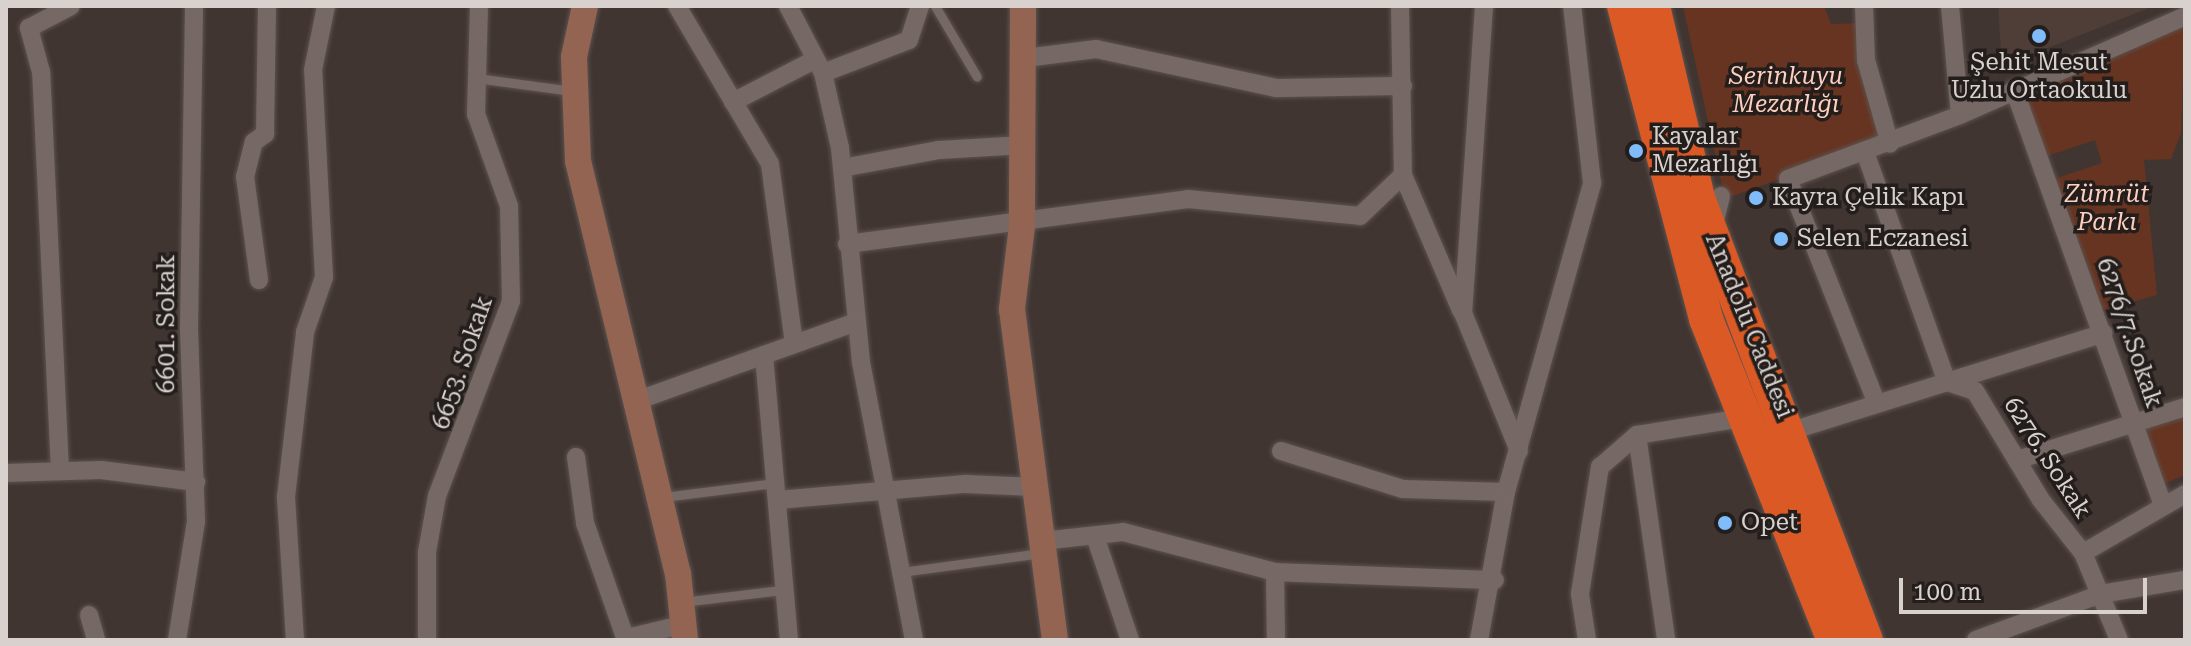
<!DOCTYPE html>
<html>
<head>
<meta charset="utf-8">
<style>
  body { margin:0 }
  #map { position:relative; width:2191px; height:646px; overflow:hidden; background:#403531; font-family:"Roboto Serif",serif }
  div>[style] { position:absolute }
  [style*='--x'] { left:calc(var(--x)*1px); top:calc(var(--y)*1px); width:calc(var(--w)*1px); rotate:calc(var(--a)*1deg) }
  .built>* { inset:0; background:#4f3d37 }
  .green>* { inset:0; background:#673421 }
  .roads { filter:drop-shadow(0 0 2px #5c524f) drop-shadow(0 0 2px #5c524f) }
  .lane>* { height:9px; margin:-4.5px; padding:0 4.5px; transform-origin:4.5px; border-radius:4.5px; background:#766965 }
  .street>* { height:18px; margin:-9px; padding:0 9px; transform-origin:9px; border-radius:9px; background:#766965 }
  .secondary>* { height:26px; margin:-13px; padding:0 13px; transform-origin:13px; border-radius:13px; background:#946452 }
  .highway>* { height:34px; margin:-17px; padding:0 17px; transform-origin:17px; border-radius:17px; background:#da5925 }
  .dots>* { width:22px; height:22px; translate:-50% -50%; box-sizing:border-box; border:4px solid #231e1c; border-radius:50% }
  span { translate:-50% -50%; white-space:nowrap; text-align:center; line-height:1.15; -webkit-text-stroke:7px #231e1c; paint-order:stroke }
  .poi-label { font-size:24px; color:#d8d1ce }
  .left { translate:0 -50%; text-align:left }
  .park-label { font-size:24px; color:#fdcfbf; font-style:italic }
  .street-label { font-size:24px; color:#d8d1ce }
  .frame { position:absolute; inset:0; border:8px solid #d8d1ce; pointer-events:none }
  .scale { position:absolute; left:1899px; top:578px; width:248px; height:36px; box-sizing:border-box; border:4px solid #d8d1ce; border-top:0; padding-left:10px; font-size:24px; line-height:28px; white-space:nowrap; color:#d8d1ce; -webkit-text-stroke:6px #231e1c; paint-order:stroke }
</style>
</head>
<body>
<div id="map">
  <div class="built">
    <i style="clip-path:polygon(1998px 6px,2154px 6px,2002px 66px)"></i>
  </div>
  <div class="green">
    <i style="clip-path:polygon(1683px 6px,1824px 6px,1831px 24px,1860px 23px,1886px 140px,1725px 199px)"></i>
    <i style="clip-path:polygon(2185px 20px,2181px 133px,2171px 159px,2144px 160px,2157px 295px,2101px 311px,2051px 180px,2102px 163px,2095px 140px,2044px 157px,2023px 91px)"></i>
    <i style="clip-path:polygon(2185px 414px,2185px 475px,2161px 485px,2141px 425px)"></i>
  </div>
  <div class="roads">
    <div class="lane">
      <i style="--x:935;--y:6;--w:82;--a:59.4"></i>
      <i style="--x:476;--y:78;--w:97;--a:7.7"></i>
      <i style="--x:664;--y:497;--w:112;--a:-7.2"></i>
      <i style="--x:901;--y:572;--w:141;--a:-7.7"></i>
      <i style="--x:682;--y:602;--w:100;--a:-6.9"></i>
    </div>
    <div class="street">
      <i style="--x:677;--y:6;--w:183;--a:59.5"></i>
      <i style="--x:770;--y:164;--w:182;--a:82.4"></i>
      <i style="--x:788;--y:6;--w:76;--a:62.4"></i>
      <i style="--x:823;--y:73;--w:77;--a:77.2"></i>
      <i style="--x:840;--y:148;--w:215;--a:84.4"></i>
      <i style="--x:861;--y:362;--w:283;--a:79.2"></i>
      <i style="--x:1400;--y:6;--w:169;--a:89"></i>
      <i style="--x:1403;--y:175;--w:147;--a:66.8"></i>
      <i style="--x:1484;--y:6;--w:308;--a:93.9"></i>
      <i style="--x:1463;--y:313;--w:149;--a:67.9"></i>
      <i style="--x:1864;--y:6;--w:54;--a:87.9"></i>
      <i style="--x:1866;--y:60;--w:87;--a:74.1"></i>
      <i style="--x:1950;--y:6;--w:109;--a:84.8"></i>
      <i style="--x:1025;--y:58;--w:72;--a:-7.2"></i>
      <i style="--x:1096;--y:49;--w:184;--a:12.2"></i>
      <i style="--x:1276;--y:88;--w:127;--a:-0.9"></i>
      <i style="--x:823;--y:73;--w:92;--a:-21"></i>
      <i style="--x:909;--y:40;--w:36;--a:-72"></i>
      <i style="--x:2014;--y:89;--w:440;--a:70.3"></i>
      <i style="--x:733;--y:102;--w:93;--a:-27.4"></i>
      <i style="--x:1865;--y:152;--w:244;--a:70.4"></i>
      <i style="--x:1947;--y:382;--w:164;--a:-17.3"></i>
      <i style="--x:842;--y:168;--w:99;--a:-10.5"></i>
      <i style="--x:939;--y:150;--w:85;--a:-3.4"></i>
      <i style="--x:1713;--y:228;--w:33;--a:-76"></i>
      <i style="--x:847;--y:244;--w:344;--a:-7.5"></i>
      <i style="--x:1188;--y:199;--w:173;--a:5.6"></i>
      <i style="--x:1360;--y:216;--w:59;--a:-43.6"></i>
      <i style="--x:259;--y:280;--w:104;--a:-97.7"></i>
      <i style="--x:245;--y:177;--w:36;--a:-76"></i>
      <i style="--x:254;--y:142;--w:14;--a:-36"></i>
      <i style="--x:265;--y:134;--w:128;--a:-89.1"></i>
      <i style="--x:764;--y:355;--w:286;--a:85"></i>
      <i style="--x:633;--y:402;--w:237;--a:-19.7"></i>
      <i style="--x:1877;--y:404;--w:242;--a:-111.6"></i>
      <i style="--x:1788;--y:179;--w:184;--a:-20.4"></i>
      <i style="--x:1960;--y:115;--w:246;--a:-23.7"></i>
      <i style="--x:1791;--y:431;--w:164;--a:-17.4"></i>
      <i style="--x:1947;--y:382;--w:29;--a:18"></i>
      <i style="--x:1975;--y:391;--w:127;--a:58.8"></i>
      <i style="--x:2041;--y:500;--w:68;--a:51.6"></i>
      <i style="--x:2083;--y:553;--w:94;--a:67.5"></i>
      <i style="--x:1637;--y:435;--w:207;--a:81.9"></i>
      <i style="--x:1281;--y:451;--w:128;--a:17.3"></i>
      <i style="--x:1403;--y:489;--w:103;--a:1.7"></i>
      <i style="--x:576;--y:457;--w:67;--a:82.2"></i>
      <i style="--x:585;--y:523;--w:124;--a:70.7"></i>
      <i style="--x:2017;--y:460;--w:176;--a:-17.5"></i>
      <i style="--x:60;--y:471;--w:399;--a:-92.7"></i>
      <i style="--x:41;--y:72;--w:46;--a:-105.3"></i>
      <i style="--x:29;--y:28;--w:47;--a:-27.6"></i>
      <i style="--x:6;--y:473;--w:95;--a:-1.8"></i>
      <i style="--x:101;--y:470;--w:96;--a:7.2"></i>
      <i style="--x:777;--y:500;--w:189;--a:-4.9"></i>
      <i style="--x:965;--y:484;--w:70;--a:2.5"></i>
      <i style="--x:1095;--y:536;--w:110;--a:71.4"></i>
      <i style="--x:1042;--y:541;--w:81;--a:-6.3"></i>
      <i style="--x:1123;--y:532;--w:157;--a:14.7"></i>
      <i style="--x:1275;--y:572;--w:220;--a:2.1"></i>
      <i style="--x:2083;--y:553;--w:118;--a:-30"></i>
      <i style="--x:1275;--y:572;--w:68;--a:89.2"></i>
      <i style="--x:89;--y:615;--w:26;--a:74"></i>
      <i style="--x:631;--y:637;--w:56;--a:-13.5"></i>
      <i style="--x:177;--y:640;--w:121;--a:-80.9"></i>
      <i style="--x:196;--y:521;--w:194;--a:-92.1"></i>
      <i style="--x:189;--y:327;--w:321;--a:-89.1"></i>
      <i style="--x:295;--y:640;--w:143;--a:-93.6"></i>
      <i style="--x:286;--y:497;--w:166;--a:-83.4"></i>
      <i style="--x:305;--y:332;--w:58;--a:-70.9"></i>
      <i style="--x:324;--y:277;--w:207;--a:-93"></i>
      <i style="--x:313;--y:70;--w:65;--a:-78.5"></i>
      <i style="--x:427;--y:640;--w:88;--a:-90"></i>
      <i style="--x:427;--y:552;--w:57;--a:-79.9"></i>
      <i style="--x:437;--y:496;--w:209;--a:-69.2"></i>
      <i style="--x:511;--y:301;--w:95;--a:-91.2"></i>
      <i style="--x:509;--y:206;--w:98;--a:-109.7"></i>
      <i style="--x:476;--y:114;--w:108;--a:-88.4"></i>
      <i style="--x:1479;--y:640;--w:150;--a:-79.7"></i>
      <i style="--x:1506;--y:492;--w:321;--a:-74.4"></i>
      <i style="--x:1592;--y:183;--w:178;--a:-96.4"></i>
      <i style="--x:1587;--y:640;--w:47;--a:-98.7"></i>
      <i style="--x:1580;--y:594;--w:129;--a:-81.1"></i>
      <i style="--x:1600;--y:467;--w:49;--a:-40.9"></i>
      <i style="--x:1637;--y:435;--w:107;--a:-9.1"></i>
      <i style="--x:1976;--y:640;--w:133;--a:-20.2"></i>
      <i style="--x:2101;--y:594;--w:85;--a:-9.5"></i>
    </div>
    <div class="secondary">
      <i style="--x:585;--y:6;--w:52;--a:102.2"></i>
      <i style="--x:574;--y:57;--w:104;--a:87.8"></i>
      <i style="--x:578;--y:161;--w:424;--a:76.4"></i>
      <i style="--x:678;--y:573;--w:67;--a:84"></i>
      <i style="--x:1023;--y:6;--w:220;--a:90.3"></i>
      <i style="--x:1022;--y:226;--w:84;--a:96.9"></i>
      <i style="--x:1012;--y:309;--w:334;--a:82.6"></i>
    </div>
    <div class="highway">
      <i style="--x:1624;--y:6;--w:324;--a:75.3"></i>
      <i style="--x:1706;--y:319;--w:346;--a:68.3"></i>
      <i style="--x:1653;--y:6;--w:197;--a:76.8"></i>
      <i style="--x:1698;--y:198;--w:473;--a:69.2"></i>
    </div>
  </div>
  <div class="dots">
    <i style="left:2039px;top:36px;background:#81bcfa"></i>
    <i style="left:1636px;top:151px;background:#81bcfa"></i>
    <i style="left:1756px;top:198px;background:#81bcfa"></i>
    <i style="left:1781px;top:239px;background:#81bcfa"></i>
    <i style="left:1725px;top:523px;background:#81bcfa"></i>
  </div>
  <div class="poi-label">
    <span style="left:2039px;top:77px">Şehit Mesut<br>Uzlu Ortaokulu</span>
    <span class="left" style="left:1652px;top:151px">Kayalar<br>Mezarlığı</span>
    <span class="left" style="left:1772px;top:198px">Kayra Çelik Kapı</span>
    <span class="left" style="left:1797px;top:239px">Selen Eczanesi</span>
    <span class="left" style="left:1741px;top:523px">Opet</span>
  </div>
  <div class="park-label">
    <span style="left:1786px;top:91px">Serinkuyu<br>Mezarlığı</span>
    <span style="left:2107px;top:209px">Zümrüt<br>Parkı</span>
  </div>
  <div class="street-label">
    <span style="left:167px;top:324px;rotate:-90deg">6601. Sokak</span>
    <span style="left:1749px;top:326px;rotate:68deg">Anadolu Caddesi</span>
    <span style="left:2129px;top:333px;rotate:71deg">6276/7.Sokak</span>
    <span style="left:463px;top:363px;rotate:-71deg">6653. Sokak</span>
    <span style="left:2047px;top:458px;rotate:57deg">6276. Sokak</span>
  </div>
  <div class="frame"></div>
  <div class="scale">100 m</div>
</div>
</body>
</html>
